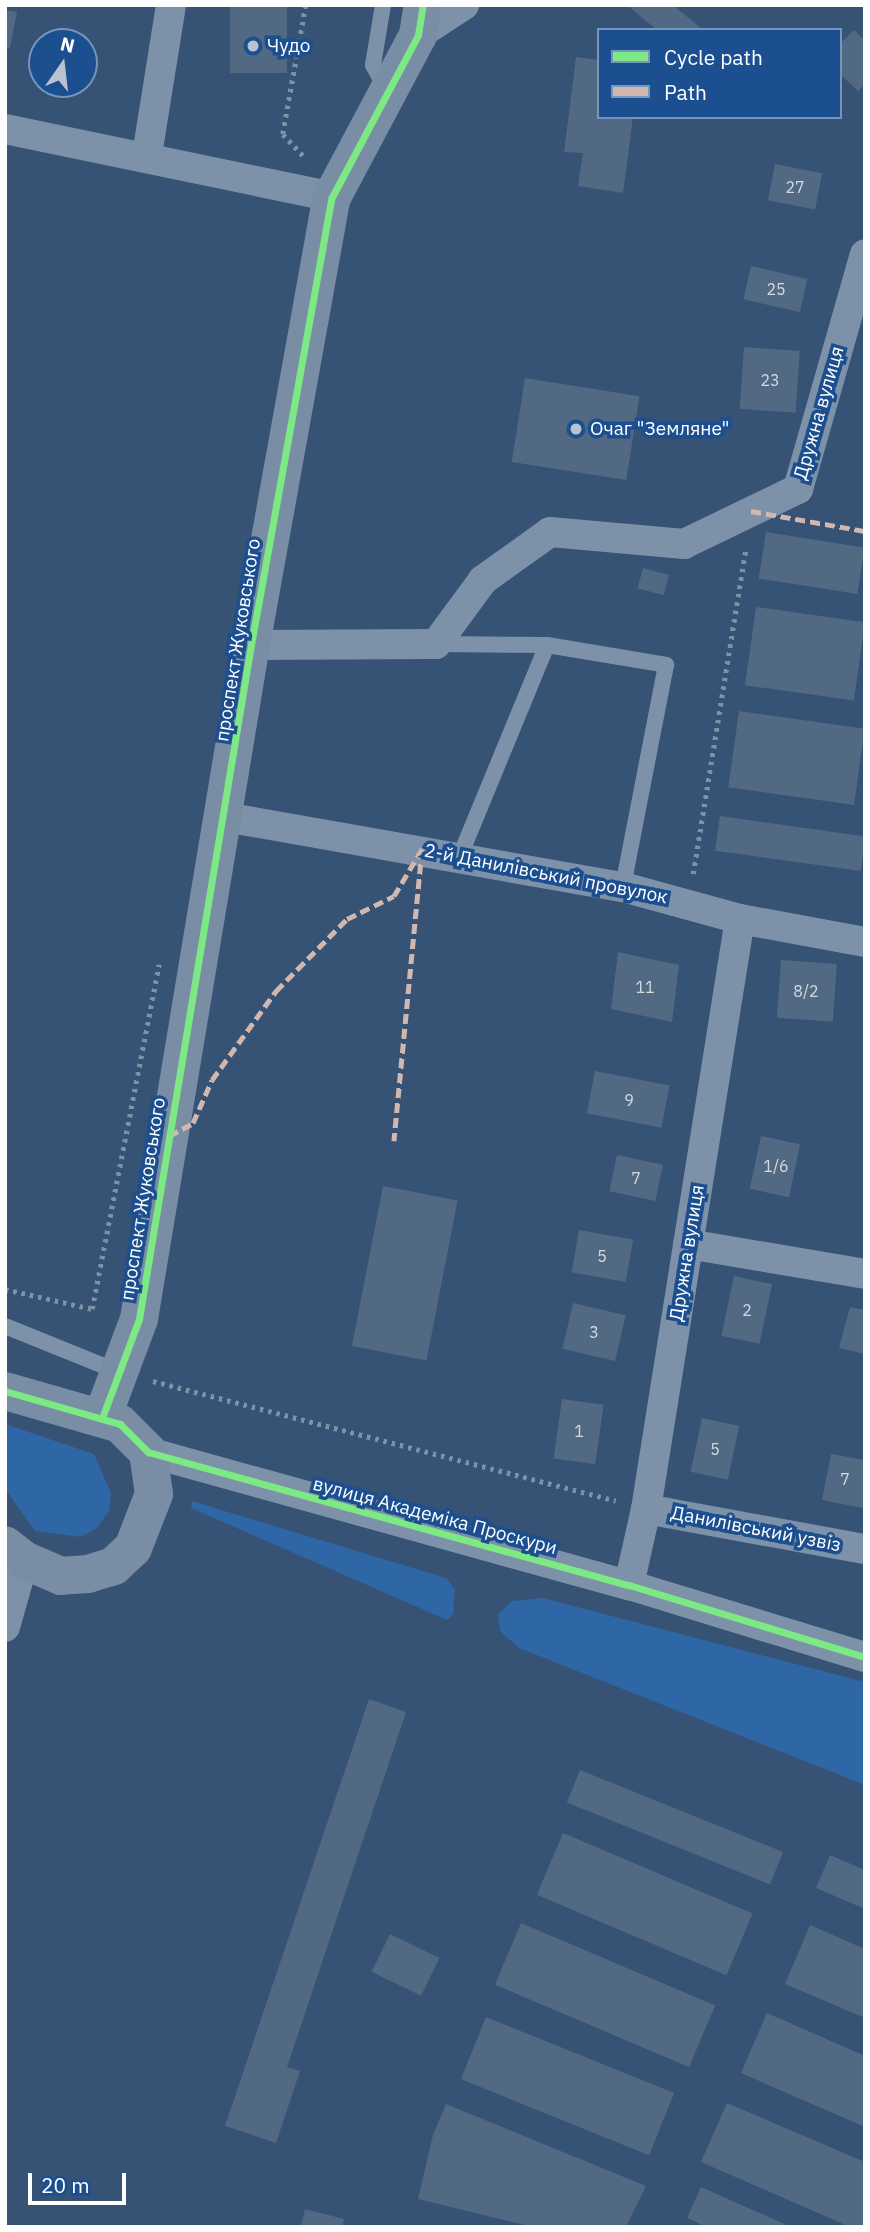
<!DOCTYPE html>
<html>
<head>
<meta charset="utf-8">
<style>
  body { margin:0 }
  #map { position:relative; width:870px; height:2232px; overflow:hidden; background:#365274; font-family:"IBM Plex Sans",sans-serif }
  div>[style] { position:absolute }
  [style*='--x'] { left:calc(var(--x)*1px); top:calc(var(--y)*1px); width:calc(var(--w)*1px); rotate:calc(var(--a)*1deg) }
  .green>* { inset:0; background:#2f66a5 }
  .building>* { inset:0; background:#526984; transform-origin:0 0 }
  .path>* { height:4.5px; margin-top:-2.25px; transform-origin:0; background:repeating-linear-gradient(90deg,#7d92a8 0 3.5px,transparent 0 8.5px) }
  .lane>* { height:16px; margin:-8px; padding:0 8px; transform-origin:8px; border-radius:8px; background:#7d92a8 }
  .street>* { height:30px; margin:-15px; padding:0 15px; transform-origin:15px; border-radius:15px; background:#7d92a8 }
  .secondary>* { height:38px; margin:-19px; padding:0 19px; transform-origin:19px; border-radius:19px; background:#798da4 }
  .quiet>* { height:5px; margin-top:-2.5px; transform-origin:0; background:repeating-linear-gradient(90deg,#d1b7ad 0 10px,transparent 0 15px) }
  .cycleway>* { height:7px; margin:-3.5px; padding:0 3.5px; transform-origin:3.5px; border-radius:3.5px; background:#7ce984 }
  .dots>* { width:19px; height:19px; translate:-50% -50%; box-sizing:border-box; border:4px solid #1b4f8f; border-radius:50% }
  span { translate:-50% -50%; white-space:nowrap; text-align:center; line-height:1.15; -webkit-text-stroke:7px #1b4f8f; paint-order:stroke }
  .number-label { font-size:16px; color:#d4dae0 }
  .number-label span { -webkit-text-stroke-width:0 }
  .poi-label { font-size:19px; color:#fff }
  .left { translate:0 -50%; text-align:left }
  .street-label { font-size:19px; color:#fff }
  .frame { position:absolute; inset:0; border:7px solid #fff; pointer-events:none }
  .legend { position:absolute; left:597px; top:28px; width:245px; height:91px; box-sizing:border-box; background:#1b4f8f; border:2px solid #7695bc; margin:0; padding:9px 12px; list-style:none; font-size:21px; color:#fff }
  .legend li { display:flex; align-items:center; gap:14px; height:35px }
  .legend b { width:35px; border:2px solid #7695bc }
  .north { position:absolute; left:28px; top:28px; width:70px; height:70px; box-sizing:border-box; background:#1b4f8f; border:2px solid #7695bc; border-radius:50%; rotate:14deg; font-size:19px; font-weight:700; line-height:28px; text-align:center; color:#fff }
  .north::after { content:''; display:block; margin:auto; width:24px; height:32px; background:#b9c2ce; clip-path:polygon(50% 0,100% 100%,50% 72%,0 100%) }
  .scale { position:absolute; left:28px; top:2173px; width:98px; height:32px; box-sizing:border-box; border:4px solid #fff; border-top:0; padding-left:9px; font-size:21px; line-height:24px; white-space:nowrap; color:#fff; -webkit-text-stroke:5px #1b4f8f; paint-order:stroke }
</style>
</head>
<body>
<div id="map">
  <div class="green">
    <i style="clip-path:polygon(5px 1424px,94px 1454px,111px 1493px,109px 1511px,97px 1528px,81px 1537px,35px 1531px,5px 1489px)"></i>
    <i style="clip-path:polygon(192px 1501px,446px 1578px,455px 1589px,453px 1614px,447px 1620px,191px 1508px)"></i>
    <i style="clip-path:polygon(543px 1598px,865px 1682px,865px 1785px,519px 1648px,500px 1631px,498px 1614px,512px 1601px)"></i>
  </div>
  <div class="building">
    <i style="left:230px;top:5px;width:57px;height:68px"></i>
    <i style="clip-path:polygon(627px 5px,673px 5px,703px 30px,657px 30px)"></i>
    <i style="clip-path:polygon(5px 10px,17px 12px,10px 48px,5px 48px)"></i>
    <i style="clip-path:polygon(854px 30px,865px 40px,865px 84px,858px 91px,840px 74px,840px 44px)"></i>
    <i style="clip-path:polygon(576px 57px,599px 60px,599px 117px,633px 117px,623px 193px,578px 186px,583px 153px,564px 152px)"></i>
    <i style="left:775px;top:164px;width:48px;height:37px;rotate:11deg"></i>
    <i style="left:751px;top:266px;width:58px;height:34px;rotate:13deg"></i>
    <i style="left:744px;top:347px;width:56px;height:62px;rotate:4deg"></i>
    <i style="left:525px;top:378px;width:116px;height:85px;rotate:9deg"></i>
    <i style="left:766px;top:532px;width:100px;height:47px;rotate:9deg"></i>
    <i style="left:643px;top:568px;width:27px;height:21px;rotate:15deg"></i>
    <i style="left:756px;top:607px;width:110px;height:79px;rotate:8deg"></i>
    <i style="left:739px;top:711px;width:127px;height:77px;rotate:8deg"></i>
    <i style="left:720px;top:816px;width:147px;height:35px;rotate:8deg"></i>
    <i style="clip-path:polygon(618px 952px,679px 965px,672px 1022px,611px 1009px)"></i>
    <i style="left:781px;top:960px;width:56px;height:58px;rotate:4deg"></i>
    <i style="left:595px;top:1071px;width:76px;height:43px;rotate:11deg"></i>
    <i style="left:761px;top:1136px;width:40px;height:54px;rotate:12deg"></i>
    <i style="left:617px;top:1155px;width:47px;height:37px;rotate:12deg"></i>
    <i style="left:383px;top:1186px;width:76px;height:163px;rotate:11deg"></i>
    <i style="left:579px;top:1230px;width:55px;height:43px;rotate:10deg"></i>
    <i style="left:734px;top:1276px;width:39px;height:61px;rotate:12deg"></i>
    <i style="left:573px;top:1303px;width:54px;height:47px;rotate:13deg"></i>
    <i style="clip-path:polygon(850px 1307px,865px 1310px,865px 1354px,839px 1348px)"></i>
    <i style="left:562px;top:1399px;width:42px;height:60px;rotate:8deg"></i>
    <i style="left:702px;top:1418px;width:38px;height:55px;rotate:12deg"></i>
    <i style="clip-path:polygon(831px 1454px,865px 1460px,863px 1508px,822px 1500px)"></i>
    <i style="clip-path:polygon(369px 1699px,406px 1712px,287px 2067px,300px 2071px,276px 2143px,225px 2126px)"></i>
    <i style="left:580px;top:1770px;width:219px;height:35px;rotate:22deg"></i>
    <i style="left:563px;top:1833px;width:206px;height:67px;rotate:23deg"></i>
    <i style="clip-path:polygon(830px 1855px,865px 1870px,865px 1909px,816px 1888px)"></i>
    <i style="left:521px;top:1923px;width:211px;height:67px;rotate:23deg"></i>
    <i style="clip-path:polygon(810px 1925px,865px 1949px,865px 2018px,785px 1984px)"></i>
    <i style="left:390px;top:1934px;width:55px;height:42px;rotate:26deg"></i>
    <i style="clip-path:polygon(767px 2013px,865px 2056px,865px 2127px,741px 2073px)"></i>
    <i style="left:486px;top:2017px;width:203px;height:67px;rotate:22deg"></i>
    <i style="clip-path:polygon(727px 2103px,865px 2162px,865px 2227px,850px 2227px,701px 2162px)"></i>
    <i style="clip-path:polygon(446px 2104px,646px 2186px,626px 2227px,533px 2227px,418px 2199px,433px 2135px)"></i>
    <i style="clip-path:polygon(701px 2187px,791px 2227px,707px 2227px,687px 2218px)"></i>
    <i style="clip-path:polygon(305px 2209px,344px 2219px,342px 2227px,301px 2227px)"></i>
  </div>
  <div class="path">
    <i style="--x:306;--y:5;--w:131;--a:100.1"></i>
    <i style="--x:283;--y:134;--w:34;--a:47"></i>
    <i style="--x:693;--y:874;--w:331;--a:-80.8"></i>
    <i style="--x:5;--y:1289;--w:89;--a:12.9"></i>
    <i style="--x:92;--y:1309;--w:351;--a:-79"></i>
    <i style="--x:153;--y:1381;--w:478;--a:14.5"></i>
  </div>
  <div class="lane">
    <i style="--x:383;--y:5;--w:61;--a:99.5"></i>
    <i style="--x:373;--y:65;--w:27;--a:62"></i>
    <i style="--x:436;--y:644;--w:111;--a:0.5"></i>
    <i style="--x:547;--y:645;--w:121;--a:9.5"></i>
    <i style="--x:666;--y:665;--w:226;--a:101"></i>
    <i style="--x:460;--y:856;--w:228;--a:-67.6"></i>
    <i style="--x:5;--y:1326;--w:123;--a:22"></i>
  </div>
  <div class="street">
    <i style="--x:418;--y:35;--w:55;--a:-33.1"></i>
    <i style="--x:5;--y:129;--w:334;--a:11.7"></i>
    <i style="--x:147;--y:155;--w:152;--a:-80.9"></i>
    <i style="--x:251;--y:645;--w:185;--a:-0.3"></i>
    <i style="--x:436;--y:644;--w:79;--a:-53.7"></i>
    <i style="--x:483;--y:580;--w:82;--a:-35.6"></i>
    <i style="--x:550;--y:532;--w:135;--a:5.1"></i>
    <i style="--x:684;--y:544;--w:127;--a:-25.8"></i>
    <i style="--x:798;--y:489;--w:244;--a:-74.1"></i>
    <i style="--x:225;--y:817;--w:404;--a:10"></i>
    <i style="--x:623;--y:887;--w:121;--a:15.3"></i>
    <i style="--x:740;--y:919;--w:127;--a:10.4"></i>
    <i style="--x:688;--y:1244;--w:180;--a:9.6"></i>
    <i style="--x:148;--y:1452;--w:499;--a:15.5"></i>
    <i style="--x:629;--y:1585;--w:247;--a:17"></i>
    <i style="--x:646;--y:1509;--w:223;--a:10.4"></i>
    <i style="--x:629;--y:1585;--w:78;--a:-77.4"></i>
    <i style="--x:646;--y:1509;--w:597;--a:-80.95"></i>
    <i style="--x:5;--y:1627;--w:70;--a:-74.2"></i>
  </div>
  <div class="secondary">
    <i style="--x:5;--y:1391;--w:120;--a:16"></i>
    <i style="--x:120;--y:1424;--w:40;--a:45"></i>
    <i style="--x:148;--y:1452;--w:42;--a:81.9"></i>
    <i style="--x:154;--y:1494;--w:58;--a:111.3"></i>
    <i style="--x:133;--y:1548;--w:26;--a:137"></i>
    <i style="--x:114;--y:1566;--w:27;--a:163"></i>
    <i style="--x:88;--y:1574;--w:27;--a:176"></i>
    <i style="--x:61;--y:1576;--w:40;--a:-156.6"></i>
    <i style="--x:24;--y:1560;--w:24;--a:-142"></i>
    <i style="--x:102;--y:1418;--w:106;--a:-69.5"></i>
    <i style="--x:139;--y:1319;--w:683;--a:-80.57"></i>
    <i style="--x:251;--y:645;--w:455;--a:-79.8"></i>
    <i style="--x:332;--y:197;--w:183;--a:-62"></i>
    <i style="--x:418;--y:35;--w:30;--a:-81"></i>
  </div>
  <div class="quiet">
    <i style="--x:751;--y:511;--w:116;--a:10"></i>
    <i style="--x:169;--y:1136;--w:27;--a:-28"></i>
    <i style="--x:193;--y:1123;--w:47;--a:-66.2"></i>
    <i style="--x:212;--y:1080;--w:110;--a:-54.3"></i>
    <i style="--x:276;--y:991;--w:101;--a:-45.4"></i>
    <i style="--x:347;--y:919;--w:52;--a:-26.1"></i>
    <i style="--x:394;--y:896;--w:55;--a:-59.2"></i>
    <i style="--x:422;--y:849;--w:293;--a:95.5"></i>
  </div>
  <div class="cycleway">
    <i style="--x:5;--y:1391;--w:120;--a:16"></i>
    <i style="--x:120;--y:1424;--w:40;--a:45"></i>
    <i style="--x:148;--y:1452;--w:499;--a:15.5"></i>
    <i style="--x:629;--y:1585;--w:247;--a:17"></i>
    <i style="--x:102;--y:1418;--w:106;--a:-69.5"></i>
    <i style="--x:139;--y:1319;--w:683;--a:-80.57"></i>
    <i style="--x:251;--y:645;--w:455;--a:-79.8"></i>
    <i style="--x:332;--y:197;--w:183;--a:-62"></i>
    <i style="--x:418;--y:35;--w:30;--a:-81"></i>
  </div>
  <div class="dots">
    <i style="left:253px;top:46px;background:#b9c2ce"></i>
    <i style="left:576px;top:429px;background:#b9c2ce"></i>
  </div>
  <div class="number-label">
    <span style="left:795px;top:187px">27</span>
    <span style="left:776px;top:289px">25</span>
    <span style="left:770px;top:380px">23</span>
    <span style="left:645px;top:987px">11</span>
    <span style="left:806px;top:991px">8/2</span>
    <span style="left:629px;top:1100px">9</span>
    <span style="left:776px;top:1166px">1/6</span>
    <span style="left:636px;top:1178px">7</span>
    <span style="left:602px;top:1256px">5</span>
    <span style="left:747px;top:1310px">2</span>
    <span style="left:594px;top:1332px">3</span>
    <span style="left:579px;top:1431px">1</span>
    <span style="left:715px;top:1449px">5</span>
    <span style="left:845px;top:1479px">7</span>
  </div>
  <div class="poi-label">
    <span class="left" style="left:267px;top:46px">Чудо</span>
    <span class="left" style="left:590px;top:429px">Очаг "Земляне"</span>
  </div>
  <div class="street-label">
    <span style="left:819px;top:413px;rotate:-74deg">Дружна вулиця</span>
    <span style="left:238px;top:640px;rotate:-81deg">проспект Жуковського</span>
    <span style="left:546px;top:874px;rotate:11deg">2-й Данилівський провулок</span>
    <span style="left:143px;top:1199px;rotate:-81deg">проспект Жуковського</span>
    <span style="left:687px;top:1253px;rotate:-81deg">Дружна вулиця</span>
    <span style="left:435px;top:1516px;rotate:15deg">вулиця Академіка Проскури</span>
    <span style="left:756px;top:1529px;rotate:11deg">Данилівський узвіз</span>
  </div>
  <div class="frame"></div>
  <ul class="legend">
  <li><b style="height:9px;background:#7ce984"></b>Cycle path</li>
  <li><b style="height:9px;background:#d1b7ad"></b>Path</li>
  </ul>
  <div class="north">N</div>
  <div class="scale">20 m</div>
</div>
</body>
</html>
